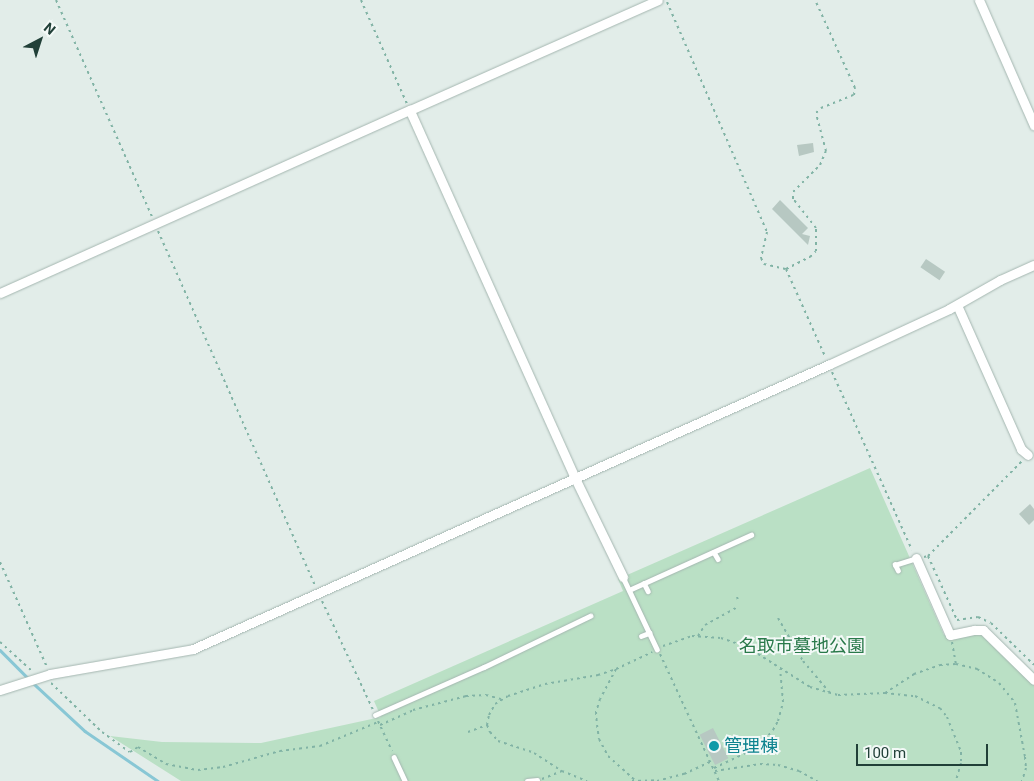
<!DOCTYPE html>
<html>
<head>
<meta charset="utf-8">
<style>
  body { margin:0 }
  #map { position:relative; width:1034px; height:781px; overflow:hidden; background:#e2ede9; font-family:Roboto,"Noto Sans JP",sans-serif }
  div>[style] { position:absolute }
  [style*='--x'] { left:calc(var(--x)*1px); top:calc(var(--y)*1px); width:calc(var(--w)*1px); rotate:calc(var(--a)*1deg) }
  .green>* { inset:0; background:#bae0c5 }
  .stream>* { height:2.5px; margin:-1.25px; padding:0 1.25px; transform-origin:1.25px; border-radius:1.25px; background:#88c7d5 }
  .building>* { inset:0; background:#b7c8c2; transform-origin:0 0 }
  .path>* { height:2px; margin-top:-1px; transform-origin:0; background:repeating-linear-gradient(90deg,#81b3a5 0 2.5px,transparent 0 6.5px) }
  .roads { filter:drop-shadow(0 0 1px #a4b6b0) drop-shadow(0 0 1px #a4b6b0) }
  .service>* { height:4.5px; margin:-2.25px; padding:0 2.25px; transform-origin:2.25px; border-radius:2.25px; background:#fff }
  .minor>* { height:9px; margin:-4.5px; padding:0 4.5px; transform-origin:4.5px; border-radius:4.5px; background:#fff }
  .dots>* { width:14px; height:14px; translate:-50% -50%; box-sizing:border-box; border:2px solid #f3f9f7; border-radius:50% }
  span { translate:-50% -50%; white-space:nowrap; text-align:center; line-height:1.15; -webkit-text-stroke:4px #f3f9f7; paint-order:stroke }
  .park-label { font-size:18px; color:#29794a }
  .culture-label { font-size:18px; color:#0d838f }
  .left { translate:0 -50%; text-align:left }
  .north { position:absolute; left:15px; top:15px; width:50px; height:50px; -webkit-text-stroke:4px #f3f9f7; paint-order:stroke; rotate:40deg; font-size:14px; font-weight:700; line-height:20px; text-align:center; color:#214038 }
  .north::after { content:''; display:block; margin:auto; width:18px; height:22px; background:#214038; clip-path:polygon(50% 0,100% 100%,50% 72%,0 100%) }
  .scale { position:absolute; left:856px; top:744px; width:132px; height:22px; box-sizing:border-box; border:2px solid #214038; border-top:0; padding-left:6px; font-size:15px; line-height:18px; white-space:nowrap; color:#214038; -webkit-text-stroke:4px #f3f9f7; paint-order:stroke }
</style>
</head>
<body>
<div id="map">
  <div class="green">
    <i style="clip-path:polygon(870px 468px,944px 635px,980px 634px,1034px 685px,1034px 781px,181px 781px,110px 736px,162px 742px,261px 743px,381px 717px,374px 701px,623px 591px,618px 579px)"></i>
  </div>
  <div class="stream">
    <i style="--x:0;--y:650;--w:40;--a:45"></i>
    <i style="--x:32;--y:682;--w:72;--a:42.8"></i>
    <i style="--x:85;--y:731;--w:88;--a:34.4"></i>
  </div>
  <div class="building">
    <i style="clip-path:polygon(813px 143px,814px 152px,799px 156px,797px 145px)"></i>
    <i style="clip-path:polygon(780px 200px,808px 228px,802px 234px,810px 236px,808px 245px,772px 209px)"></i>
    <i style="left:926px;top:259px;width:23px;height:10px;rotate:34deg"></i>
    <i style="clip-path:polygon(1030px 504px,1034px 509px,1034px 520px,1029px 525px,1019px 514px)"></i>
    <i style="left:713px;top:728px;width:34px;height:15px;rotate:63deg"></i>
  </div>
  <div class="path">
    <i style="--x:56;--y:0;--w:237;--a:66.1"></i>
    <i style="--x:361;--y:0;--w:114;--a:66.1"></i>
    <i style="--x:667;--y:2;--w:251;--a:66.5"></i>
    <i style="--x:767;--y:232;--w:27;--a:103"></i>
    <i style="--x:761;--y:258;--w:7;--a:63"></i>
    <i style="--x:764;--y:264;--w:23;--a:13"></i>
    <i style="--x:786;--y:269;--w:95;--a:65.9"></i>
    <i style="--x:158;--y:231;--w:387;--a:66.1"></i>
    <i style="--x:786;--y:269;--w:27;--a:-27"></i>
    <i style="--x:810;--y:257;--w:8;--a:-45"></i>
    <i style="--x:816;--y:251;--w:23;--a:-90"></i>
    <i style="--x:816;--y:228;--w:37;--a:-128"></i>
    <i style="--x:793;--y:199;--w:7;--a:-90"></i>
    <i style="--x:793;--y:192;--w:38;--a:-45"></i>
    <i style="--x:820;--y:165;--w:15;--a:-67"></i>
    <i style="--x:826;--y:151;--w:39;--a:-105"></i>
    <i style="--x:816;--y:113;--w:7;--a:-45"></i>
    <i style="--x:821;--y:108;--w:35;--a:-22"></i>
    <i style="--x:854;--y:95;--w:7;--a:-82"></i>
    <i style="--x:855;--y:88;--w:97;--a:-114.4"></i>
    <i style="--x:832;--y:372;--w:195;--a:65.8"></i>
    <i style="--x:928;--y:556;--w:70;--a:65.6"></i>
    <i style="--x:957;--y:620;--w:21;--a:-8"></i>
    <i style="--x:978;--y:617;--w:14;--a:25"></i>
    <i style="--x:991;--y:623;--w:60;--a:44.3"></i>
    <i style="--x:924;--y:557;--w:4;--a:-14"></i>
    <i style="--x:928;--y:556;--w:134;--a:-45.3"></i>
    <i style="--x:0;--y:562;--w:115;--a:65.9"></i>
    <i style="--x:737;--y:597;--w:6;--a:72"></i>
    <i style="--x:322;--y:601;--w:120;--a:64.9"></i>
    <i style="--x:778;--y:618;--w:50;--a:59.8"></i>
    <i style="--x:803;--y:661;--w:42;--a:49.8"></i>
    <i style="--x:698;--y:636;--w:13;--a:-58"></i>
    <i style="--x:705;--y:625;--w:37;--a:-29"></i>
    <i style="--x:0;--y:642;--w:42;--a:42.1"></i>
    <i style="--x:952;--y:642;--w:22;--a:80"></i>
    <i style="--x:663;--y:646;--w:31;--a:-19"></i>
    <i style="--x:692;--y:636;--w:29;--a:4"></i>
    <i style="--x:721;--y:638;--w:28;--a:19"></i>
    <i style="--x:747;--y:647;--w:75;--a:32.4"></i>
    <i style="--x:810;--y:687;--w:29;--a:16"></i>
    <i style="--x:838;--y:695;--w:47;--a:-2.4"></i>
    <i style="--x:885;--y:693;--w:35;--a:-33"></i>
    <i style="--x:914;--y:674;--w:28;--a:-19"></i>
    <i style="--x:940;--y:665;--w:16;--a:-4"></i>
    <i style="--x:956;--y:664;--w:22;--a:13"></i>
    <i style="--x:977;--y:669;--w:26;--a:32"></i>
    <i style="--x:999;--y:683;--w:26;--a:51"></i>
    <i style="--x:1015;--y:703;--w:55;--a:79.5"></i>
    <i style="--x:1025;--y:757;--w:11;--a:85"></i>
    <i style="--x:1026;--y:768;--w:14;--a:107"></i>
    <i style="--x:660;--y:654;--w:140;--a:65.1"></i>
    <i style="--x:616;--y:669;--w:34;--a:118"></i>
    <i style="--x:600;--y:699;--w:14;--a:107"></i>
    <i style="--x:596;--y:712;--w:13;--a:86"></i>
    <i style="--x:597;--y:725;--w:14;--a:82"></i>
    <i style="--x:599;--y:739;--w:19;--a:62"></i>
    <i style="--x:608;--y:756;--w:36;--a:42"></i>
    <i style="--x:51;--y:683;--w:71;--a:43.9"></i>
    <i style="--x:102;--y:732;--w:34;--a:36"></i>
    <i style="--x:130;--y:752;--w:9;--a:-32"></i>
    <i style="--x:138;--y:747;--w:33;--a:31"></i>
    <i style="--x:166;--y:764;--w:33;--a:11"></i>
    <i style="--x:198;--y:770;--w:25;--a:-7"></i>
    <i style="--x:223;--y:767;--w:59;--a:-15.7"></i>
    <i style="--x:280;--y:751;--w:40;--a:-7.1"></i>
    <i style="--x:320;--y:746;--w:63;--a:-22.5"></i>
    <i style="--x:885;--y:693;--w:30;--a:6"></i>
    <i style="--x:915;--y:696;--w:28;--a:26"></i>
    <i style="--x:940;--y:708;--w:11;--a:52"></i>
    <i style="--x:947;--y:717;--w:38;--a:68"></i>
    <i style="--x:961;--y:752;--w:11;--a:90"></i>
    <i style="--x:961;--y:763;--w:19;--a:106"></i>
    <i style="--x:378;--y:721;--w:33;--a:65"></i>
    <i style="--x:380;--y:725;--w:36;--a:-24"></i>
    <i style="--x:413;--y:710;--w:55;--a:-14.8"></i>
    <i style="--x:466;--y:696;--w:20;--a:-3"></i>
    <i style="--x:486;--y:695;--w:16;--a:15"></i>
    <i style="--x:487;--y:725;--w:10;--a:-79"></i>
    <i style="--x:489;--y:715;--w:13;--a:-61"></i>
    <i style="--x:495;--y:704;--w:15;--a:-32"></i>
    <i style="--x:508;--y:696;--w:39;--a:-18"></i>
    <i style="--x:545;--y:684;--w:54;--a:-9.6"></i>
    <i style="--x:598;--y:675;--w:19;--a:-18"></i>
    <i style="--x:616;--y:669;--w:40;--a:-25"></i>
    <i style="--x:468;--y:732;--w:20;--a:-20"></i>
    <i style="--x:487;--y:725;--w:8;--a:67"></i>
    <i style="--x:490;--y:732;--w:12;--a:48"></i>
    <i style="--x:498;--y:741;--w:38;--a:18"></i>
    <i style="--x:534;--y:753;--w:33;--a:33"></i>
    <i style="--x:714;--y:768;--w:42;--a:-25.3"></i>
    <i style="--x:752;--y:750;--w:9;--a:-32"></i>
    <i style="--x:760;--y:745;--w:20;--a:-49"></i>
    <i style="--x:773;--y:730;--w:10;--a:-61"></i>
    <i style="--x:778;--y:721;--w:20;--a:-75"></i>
    <i style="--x:783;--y:702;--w:33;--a:-95"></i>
    <i style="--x:715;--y:771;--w:46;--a:-8.8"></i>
    <i style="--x:760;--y:764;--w:18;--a:3"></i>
    <i style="--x:778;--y:765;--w:22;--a:16"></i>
    <i style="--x:799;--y:771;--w:21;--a:29"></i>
    <i style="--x:542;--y:779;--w:22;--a:-22"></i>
    <i style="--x:562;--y:771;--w:27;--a:22"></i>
    <i style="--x:632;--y:781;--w:25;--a:-2"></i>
    <i style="--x:657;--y:781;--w:28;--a:-15"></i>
    <i style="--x:684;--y:774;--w:29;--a:-25"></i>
  </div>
  <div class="roads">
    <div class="service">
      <i style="--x:714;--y:552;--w:8;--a:60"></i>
      <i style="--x:898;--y:571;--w:7;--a:-117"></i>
      <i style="--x:895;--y:565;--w:22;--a:-18"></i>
      <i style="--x:623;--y:577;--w:80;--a:64.7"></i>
      <i style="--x:644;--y:583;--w:9;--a:63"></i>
      <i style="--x:629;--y:590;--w:134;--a:-24.3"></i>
      <i style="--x:641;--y:636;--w:9;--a:-21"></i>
      <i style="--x:375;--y:715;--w:119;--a:-23.8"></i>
      <i style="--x:484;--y:667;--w:118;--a:-25.7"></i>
      <i style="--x:394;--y:757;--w:26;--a:65"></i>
      <i style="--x:527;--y:781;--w:10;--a:-6"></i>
    </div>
    <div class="minor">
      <i style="--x:979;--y:0;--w:137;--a:66.3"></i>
      <i style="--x:0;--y:293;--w:449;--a:-24.1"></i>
      <i style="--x:957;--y:305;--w:158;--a:66"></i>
      <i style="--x:1021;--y:449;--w:9;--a:41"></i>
      <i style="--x:916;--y:558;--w:84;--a:66.2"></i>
      <i style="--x:950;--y:635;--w:25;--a:-12"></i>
      <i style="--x:974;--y:630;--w:9;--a:0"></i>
      <i style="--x:983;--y:630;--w:71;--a:44.4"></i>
      <i style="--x:623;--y:577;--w:110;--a:-115.9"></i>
      <i style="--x:575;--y:478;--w:403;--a:-114.2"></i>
      <i style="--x:410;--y:110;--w:271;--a:-23.9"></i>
      <i style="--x:0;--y:690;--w:52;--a:-17.7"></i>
      <i style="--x:50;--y:674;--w:145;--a:-9.9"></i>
      <i style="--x:193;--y:649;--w:696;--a:-24.1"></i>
      <i style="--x:828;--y:365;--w:133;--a:-24.8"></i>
      <i style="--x:949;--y:309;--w:59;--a:-29.6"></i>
      <i style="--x:1000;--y:280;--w:37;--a:-24"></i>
    </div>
  </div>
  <div class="dots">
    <i style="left:714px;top:746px;background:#0f9aa8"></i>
  </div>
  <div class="park-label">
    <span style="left:802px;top:646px">名取市墓地公園</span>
  </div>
  <div class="culture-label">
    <span class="left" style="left:724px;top:746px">管理棟</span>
  </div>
  <div class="north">N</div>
  <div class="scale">100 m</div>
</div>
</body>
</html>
